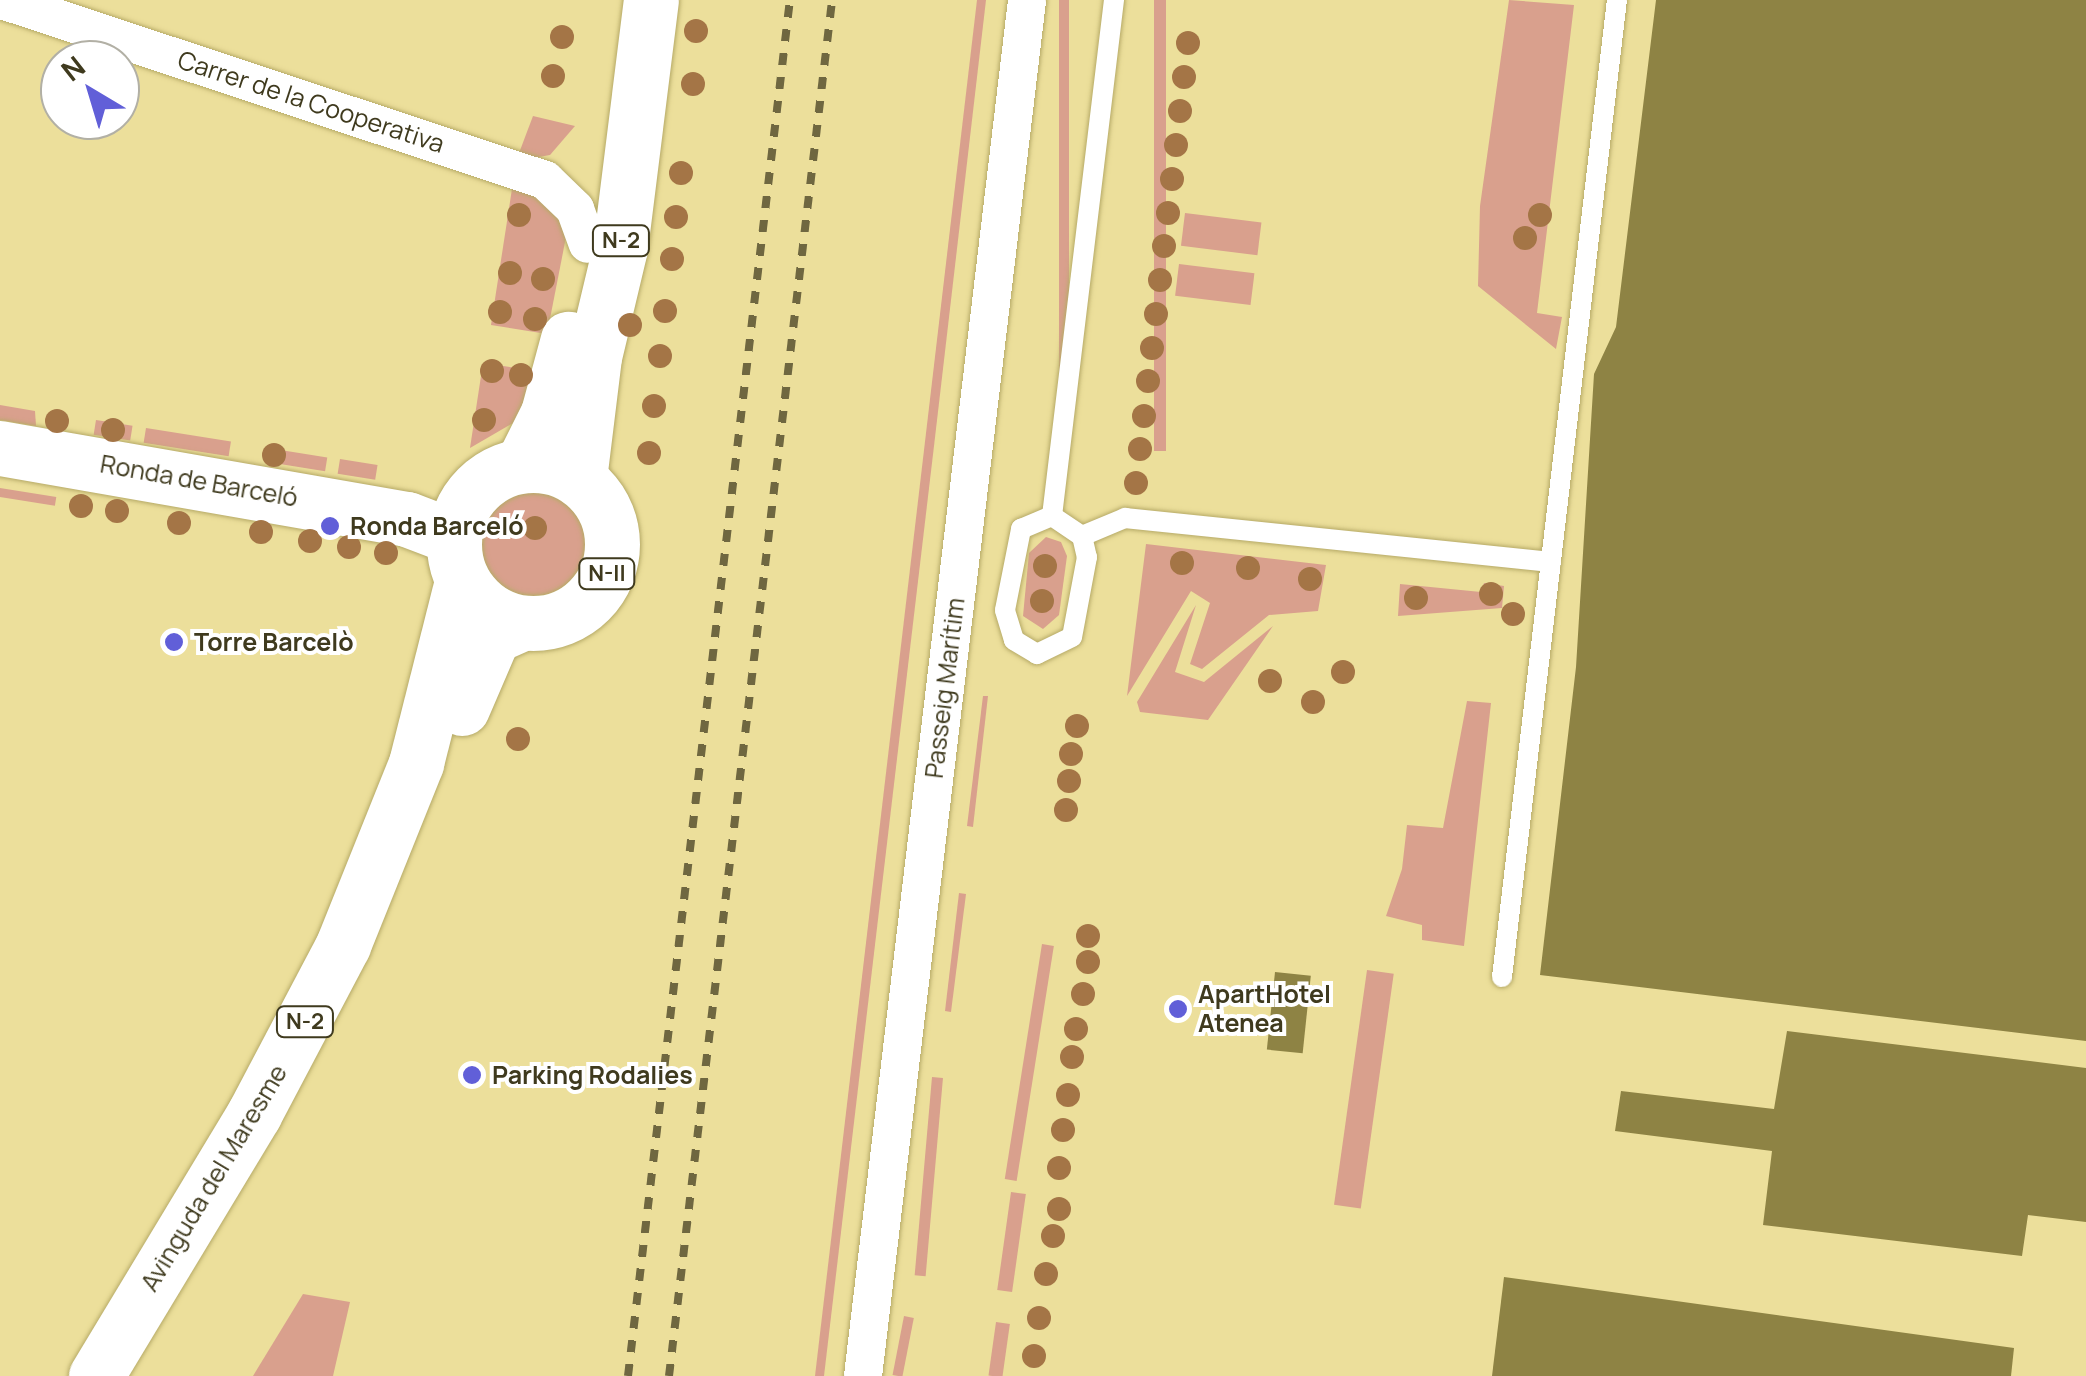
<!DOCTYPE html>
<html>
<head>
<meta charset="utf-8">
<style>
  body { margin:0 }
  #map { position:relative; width:2086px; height:1376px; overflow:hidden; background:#ecdf9b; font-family:Manrope,sans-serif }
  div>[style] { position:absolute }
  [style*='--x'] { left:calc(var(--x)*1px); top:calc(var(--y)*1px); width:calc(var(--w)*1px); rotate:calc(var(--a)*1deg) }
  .green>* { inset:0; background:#d9a08d; transform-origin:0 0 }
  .round { border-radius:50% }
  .water>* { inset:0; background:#8e8344; transform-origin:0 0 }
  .roads { filter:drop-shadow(0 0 2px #b6aa67) drop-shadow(0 0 2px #b6aa67) }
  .lane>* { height:20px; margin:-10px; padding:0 10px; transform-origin:10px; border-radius:10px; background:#fff }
  .street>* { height:38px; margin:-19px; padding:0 19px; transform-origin:19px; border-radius:19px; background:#fff }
  .secondary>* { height:55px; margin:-27.5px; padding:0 27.5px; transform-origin:27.5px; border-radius:27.5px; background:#fff }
  .primary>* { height:55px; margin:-27.5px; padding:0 27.5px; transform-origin:27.5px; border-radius:27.5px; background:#fff }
  .primary>.ring { margin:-27.5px; padding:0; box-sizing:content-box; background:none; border:55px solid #fff; border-radius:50% }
  .rail>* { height:8px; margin-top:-4px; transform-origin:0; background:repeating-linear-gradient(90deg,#6f6740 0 12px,transparent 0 24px) }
  .trees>* { width:24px; height:24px; margin:-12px; border-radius:50%; background:#a47546 }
  .dots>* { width:28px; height:28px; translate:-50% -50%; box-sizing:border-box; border:5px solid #fff; border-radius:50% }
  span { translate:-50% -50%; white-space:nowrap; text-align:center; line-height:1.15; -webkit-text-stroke:8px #fff; paint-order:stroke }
  .shield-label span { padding:2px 8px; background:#fff; border:2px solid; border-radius:8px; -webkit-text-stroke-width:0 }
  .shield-label { font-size:22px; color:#3f3a1e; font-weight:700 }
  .street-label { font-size:25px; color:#3f3a1e }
  .poi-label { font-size:25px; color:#3f3a1e; font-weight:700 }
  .left { translate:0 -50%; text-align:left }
  .north { position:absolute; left:40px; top:40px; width:100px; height:100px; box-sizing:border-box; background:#fff; border:2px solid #b2b0a5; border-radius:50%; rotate:322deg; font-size:28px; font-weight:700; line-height:40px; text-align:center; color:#3f3a1e }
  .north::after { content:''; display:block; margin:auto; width:35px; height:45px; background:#615fd8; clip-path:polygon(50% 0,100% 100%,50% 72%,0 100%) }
</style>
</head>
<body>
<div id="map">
  <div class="green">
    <i style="clip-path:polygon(977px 0,986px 0,934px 446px,824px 1376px,815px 1376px)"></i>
    <i style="left:1059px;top:0;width:10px;height:433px"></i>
    <i style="left:1154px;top:0;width:12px;height:451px"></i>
    <i style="clip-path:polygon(1509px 0,1574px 5px,1537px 313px,1562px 317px,1556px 349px,1478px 286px,1480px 206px)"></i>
    <i style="clip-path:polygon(533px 116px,575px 126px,550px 155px,516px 161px)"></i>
    <i style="clip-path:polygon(514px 176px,556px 205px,566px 237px,547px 334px,491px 325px)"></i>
    <i style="left:1185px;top:213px;width:77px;height:33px;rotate:7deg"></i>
    <i style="left:1179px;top:264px;width:76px;height:32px;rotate:7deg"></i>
    <i style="clip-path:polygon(483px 363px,538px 371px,520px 419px,470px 448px)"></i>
    <i style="clip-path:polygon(0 405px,35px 411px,36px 426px,0 420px)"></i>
    <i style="left:96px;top:420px;width:37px;height:15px;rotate:9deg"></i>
    <i style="left:146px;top:428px;width:86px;height:15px;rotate:9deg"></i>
    <i style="left:268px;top:448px;width:60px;height:14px;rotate:9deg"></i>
    <i style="left:340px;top:459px;width:38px;height:15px;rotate:9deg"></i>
    <i style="left:0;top:488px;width:57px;height:9px;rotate:9deg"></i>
    <i class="round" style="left:479px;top:488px;width:108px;height:108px"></i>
    <i style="clip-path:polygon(1046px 537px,1061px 542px,1067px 556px,1059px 615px,1043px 629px,1023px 616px,1029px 553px)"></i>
    <i style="clip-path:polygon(1146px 544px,1326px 565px,1318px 611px,1269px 615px,1202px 669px,1190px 664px,1210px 603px,1191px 591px,1127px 696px)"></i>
    <i style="clip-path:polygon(1484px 583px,1504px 586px,1502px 608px,1398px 616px,1400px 584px,1481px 592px)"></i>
    <i style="clip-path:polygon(1196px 605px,1175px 672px,1204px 682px,1273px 626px,1208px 720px,1140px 712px,1137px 702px)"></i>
    <i style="clip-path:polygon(983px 696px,988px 696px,973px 827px,967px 826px)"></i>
    <i style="clip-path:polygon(1467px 701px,1491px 703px,1464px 946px,1422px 940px,1422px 925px,1386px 916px,1402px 869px,1407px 825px,1443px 828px)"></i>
    <i style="clip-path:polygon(959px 893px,966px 894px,951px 1012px,945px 1011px)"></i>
    <i style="left:1042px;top:944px;width:12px;height:238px;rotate:9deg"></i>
    <i style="left:1367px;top:970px;width:27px;height:237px;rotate:8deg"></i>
    <i style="left:932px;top:1077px;width:11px;height:199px;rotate:5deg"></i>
    <i style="left:1011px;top:1192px;width:15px;height:99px;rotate:8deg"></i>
    <i style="clip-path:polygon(303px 1294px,350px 1302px,333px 1376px,253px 1376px)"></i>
    <i style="left:904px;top:1316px;width:10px;height:60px;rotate:11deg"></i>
    <i style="left:996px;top:1322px;width:14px;height:54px;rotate:8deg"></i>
  </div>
  <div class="water">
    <i style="clip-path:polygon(1656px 0,2086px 0,2086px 1041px,1540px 975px,1576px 667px,1594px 374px,1616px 327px)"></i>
    <i style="left:1275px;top:972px;width:36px;height:78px;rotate:6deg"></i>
    <i style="clip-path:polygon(1787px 1031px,2086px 1068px,2086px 1222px,2028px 1215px,2022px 1256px,1763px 1225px,1772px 1151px,1615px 1131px,1621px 1091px,1774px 1109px)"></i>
    <i style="clip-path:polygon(1504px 1277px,2014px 1348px,2011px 1376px,1492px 1376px)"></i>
  </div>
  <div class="roads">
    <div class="lane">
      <i style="--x:1052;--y:516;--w:520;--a:-83.15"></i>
      <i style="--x:1052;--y:516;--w:36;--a:34"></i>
      <i style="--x:1082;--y:536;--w:22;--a:77"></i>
      <i style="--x:1087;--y:557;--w:81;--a:100.6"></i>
      <i style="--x:1072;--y:637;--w:39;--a:154"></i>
      <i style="--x:1037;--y:654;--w:27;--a:-149"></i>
      <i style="--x:1014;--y:640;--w:31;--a:-107"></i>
      <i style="--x:1005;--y:610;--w:83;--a:-78.8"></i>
      <i style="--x:1021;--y:529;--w:34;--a:-23"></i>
      <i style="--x:1082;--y:536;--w:47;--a:-22.7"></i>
      <i style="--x:1125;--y:518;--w:428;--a:5.9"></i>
      <i style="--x:1502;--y:977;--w:984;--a:-83.29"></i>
    </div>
    <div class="street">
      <i style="--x:2;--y:0;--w:572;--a:18.34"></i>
      <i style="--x:545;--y:180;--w:42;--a:44"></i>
      <i style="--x:575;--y:209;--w:37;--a:70"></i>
      <i style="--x:863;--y:1376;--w:1386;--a:-83.2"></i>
    </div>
    <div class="secondary">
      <i style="--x:0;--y:448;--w:413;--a:9.9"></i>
      <i style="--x:407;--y:519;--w:50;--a:21"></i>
    </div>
    <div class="primary">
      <i class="ring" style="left:454px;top:465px;width:103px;height:103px"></i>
      <i style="--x:522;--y:465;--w:58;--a:-63.4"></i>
      <i style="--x:548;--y:413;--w:77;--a:-74.9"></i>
      <i style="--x:579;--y:479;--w:123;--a:-83"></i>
      <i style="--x:594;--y:357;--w:112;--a:-76.6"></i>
      <i style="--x:620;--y:248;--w:250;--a:-82.9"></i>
      <i style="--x:462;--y:708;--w:78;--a:-66.7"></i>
      <i style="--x:493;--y:636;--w:32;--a:-24"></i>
      <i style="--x:96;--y:1376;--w:306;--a:-58.9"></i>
      <i style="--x:254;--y:1114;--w:191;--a:-62.2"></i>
      <i style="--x:343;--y:945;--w:196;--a:-68.1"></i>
      <i style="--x:416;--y:763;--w:188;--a:-75.8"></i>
    </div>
  </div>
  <div class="rail">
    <i style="--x:628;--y:1376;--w:1386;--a:-83.29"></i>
    <i style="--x:669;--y:1376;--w:1386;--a:-83.24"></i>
  </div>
  <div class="trees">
    <i style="left:696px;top:31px"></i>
    <i style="left:562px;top:37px"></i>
    <i style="left:1188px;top:43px"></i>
    <i style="left:553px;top:76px"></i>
    <i style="left:1184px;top:77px"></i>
    <i style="left:693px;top:84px"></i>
    <i style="left:1180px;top:111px"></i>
    <i style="left:1176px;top:145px"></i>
    <i style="left:681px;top:173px"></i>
    <i style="left:1172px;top:179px"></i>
    <i style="left:1168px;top:213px"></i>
    <i style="left:519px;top:215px"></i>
    <i style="left:1540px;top:215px"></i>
    <i style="left:676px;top:217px"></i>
    <i style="left:1525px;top:238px"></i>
    <i style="left:1164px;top:246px"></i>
    <i style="left:672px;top:259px"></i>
    <i style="left:510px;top:273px"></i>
    <i style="left:543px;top:279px"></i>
    <i style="left:1160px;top:280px"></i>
    <i style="left:665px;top:311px"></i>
    <i style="left:500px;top:312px"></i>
    <i style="left:1156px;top:314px"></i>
    <i style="left:535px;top:319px"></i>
    <i style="left:630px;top:325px"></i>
    <i style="left:1152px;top:348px"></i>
    <i style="left:660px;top:356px"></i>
    <i style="left:492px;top:371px"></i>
    <i style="left:521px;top:375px"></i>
    <i style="left:1148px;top:381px"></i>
    <i style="left:654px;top:406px"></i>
    <i style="left:1144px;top:416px"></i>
    <i style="left:484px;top:420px"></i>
    <i style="left:57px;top:421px"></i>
    <i style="left:113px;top:430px"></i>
    <i style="left:1140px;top:449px"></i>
    <i style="left:649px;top:453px"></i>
    <i style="left:274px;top:455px"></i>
    <i style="left:1136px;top:483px"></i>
    <i style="left:81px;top:506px"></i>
    <i style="left:117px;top:511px"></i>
    <i style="left:179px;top:523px"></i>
    <i style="left:535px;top:528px"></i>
    <i style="left:261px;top:532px"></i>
    <i style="left:310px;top:541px"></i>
    <i style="left:349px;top:547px"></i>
    <i style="left:386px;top:553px"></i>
    <i style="left:1182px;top:563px"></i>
    <i style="left:1045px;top:566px"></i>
    <i style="left:1248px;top:568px"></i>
    <i style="left:1310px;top:579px"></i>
    <i style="left:1491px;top:594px"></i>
    <i style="left:1416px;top:598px"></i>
    <i style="left:1042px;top:601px"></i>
    <i style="left:1513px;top:614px"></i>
    <i style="left:1343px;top:672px"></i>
    <i style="left:1270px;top:681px"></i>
    <i style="left:1313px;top:702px"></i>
    <i style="left:1077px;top:726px"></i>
    <i style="left:518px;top:739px"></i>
    <i style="left:1071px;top:754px"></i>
    <i style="left:1069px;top:781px"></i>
    <i style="left:1066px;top:810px"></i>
    <i style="left:1088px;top:936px"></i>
    <i style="left:1088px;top:962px"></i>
    <i style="left:1083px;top:994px"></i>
    <i style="left:1076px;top:1029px"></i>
    <i style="left:1072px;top:1057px"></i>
    <i style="left:1068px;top:1095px"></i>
    <i style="left:1063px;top:1130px"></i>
    <i style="left:1059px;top:1168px"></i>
    <i style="left:1059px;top:1209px"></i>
    <i style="left:1053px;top:1236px"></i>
    <i style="left:1046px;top:1274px"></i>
    <i style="left:1039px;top:1318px"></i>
    <i style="left:1034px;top:1356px"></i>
  </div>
  <div class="dots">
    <i style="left:330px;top:526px;background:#615fd8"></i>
    <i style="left:174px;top:642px;background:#615fd8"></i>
    <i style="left:1178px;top:1009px;background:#615fd8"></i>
    <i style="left:472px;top:1075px;background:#615fd8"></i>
  </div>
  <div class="shield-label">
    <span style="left:621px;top:241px">N-2</span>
    <span style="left:607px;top:574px">N-II</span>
    <span style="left:305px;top:1022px">N-2</span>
  </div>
  <div class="street-label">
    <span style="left:311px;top:102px;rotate:18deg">Carrer de la Cooperativa</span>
    <span style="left:199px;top:481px;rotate:10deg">Ronda de Barceló</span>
    <span style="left:945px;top:688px;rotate:-83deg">Passeig Marítim</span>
    <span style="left:214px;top:1178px;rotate:-59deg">Avinguda del Maresme</span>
  </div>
  <div class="poi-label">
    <span class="left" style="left:350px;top:526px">Ronda Barceló</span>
    <span class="left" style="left:194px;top:642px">Torre Barcelò</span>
    <span class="left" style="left:1198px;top:1009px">ApartHotel<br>Atenea</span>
    <span class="left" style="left:492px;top:1075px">Parking Rodalies</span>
  </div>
  <div class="north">N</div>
</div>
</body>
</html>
